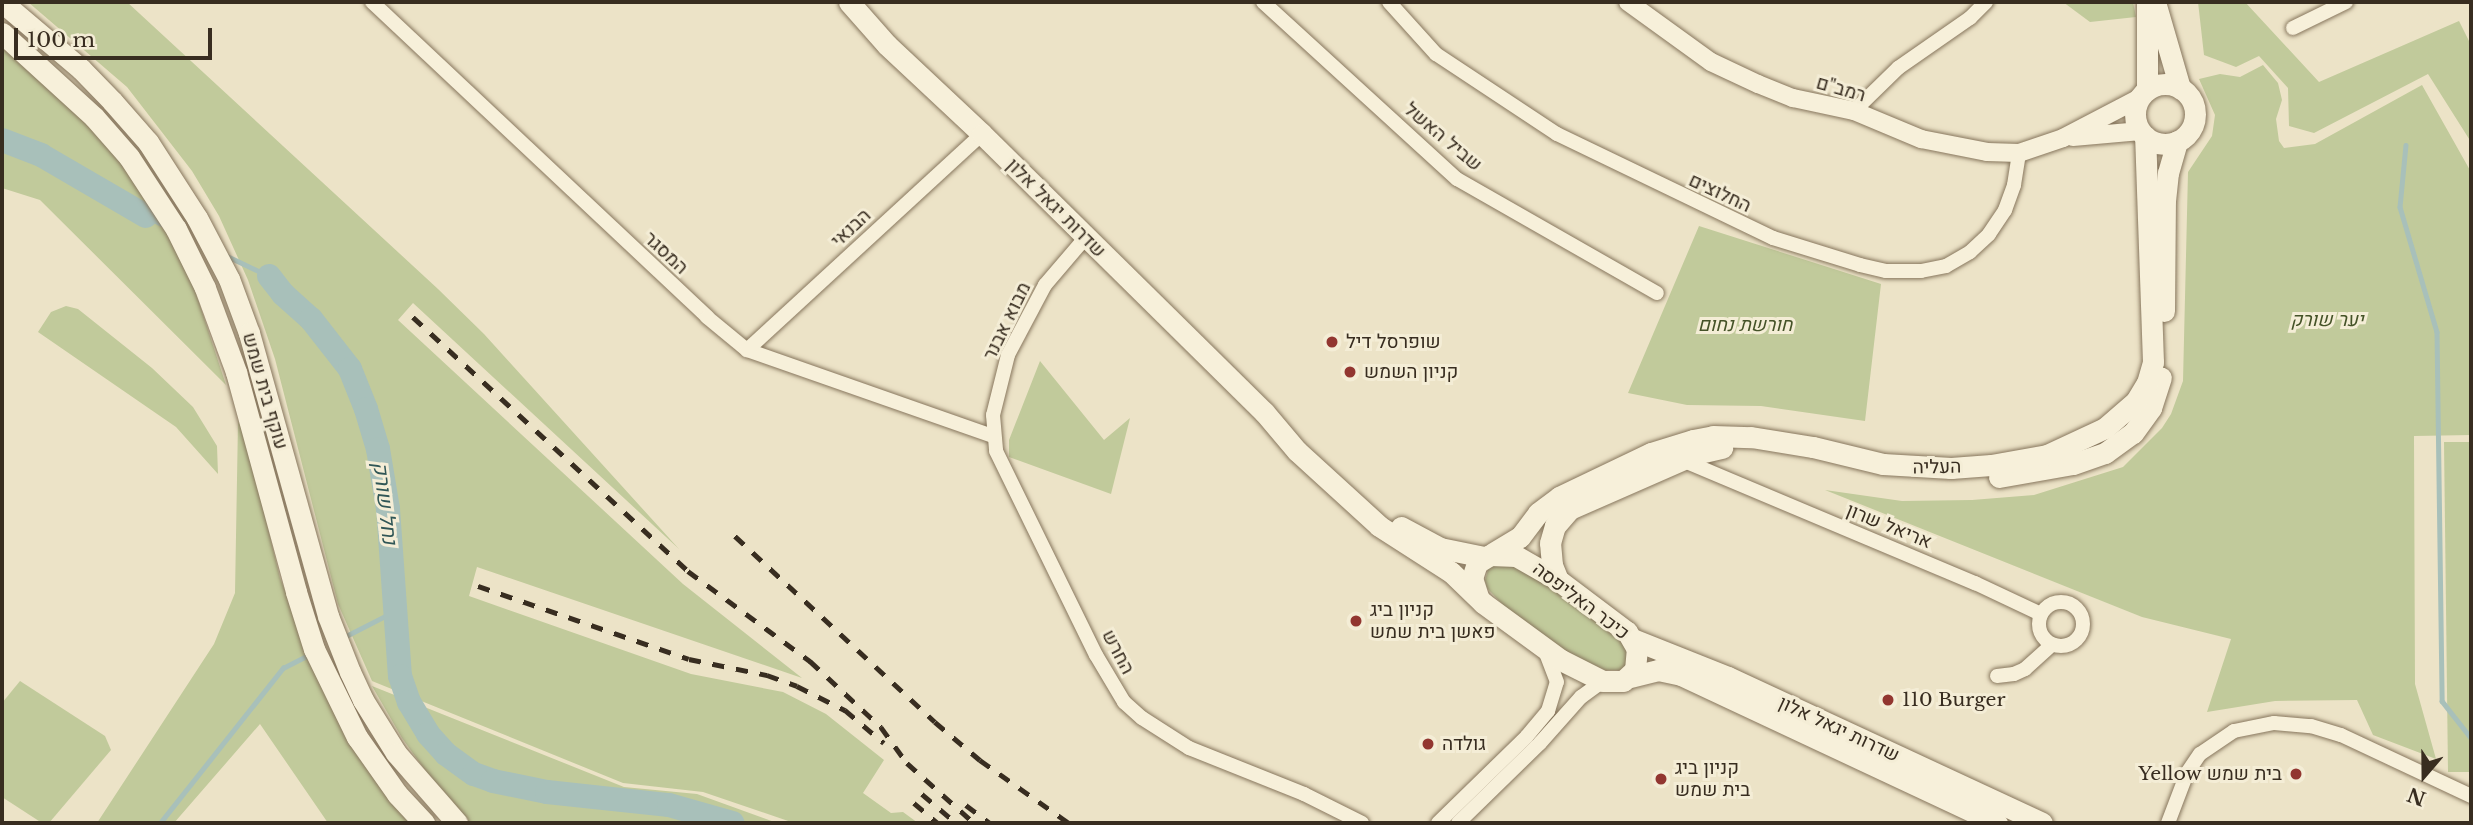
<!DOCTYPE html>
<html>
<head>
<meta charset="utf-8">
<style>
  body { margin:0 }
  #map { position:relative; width:2473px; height:825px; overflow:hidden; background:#ece3c7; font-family:"Libre Baskerville",Heebo,serif }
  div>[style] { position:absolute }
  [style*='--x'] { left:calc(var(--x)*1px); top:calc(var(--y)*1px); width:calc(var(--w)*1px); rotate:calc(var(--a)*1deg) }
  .green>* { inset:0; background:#c1ca9b }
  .stream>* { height:4.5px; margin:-2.25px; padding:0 2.25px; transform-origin:2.25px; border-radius:2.25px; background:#a8c0ba }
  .river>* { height:24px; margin:-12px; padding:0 12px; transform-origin:12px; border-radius:12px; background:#a8c0ba }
  .roads { filter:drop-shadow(0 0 2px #87765d) drop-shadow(0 0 2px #87765d) }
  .minor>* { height:14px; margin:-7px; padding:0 7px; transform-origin:7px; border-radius:7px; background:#f7f0da }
  .minor>.ring { margin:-7px; padding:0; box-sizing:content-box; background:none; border:14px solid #f7f0da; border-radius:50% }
  .tertiary>* { height:18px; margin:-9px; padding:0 9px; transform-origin:9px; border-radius:9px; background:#f7f0da }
  .secondary>* { height:21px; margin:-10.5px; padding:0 10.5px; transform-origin:10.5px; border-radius:10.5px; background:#f7f0da }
  .secondary>.ring { margin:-10.5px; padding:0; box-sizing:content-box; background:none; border:21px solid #f7f0da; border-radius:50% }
  .rail>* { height:4.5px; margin-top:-2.25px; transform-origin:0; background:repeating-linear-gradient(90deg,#382d20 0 12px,transparent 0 24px) }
  .dots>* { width:19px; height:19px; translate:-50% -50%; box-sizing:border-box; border:4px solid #f4edd6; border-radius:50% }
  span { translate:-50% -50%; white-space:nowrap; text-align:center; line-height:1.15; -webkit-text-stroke:6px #f4edd6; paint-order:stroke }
  .street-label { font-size:19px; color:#382d20 }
  .park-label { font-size:19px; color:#455328; font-style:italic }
  .poi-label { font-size:19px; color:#382d20 }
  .left { translate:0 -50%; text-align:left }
  .right { translate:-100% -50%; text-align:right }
  .water-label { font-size:21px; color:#305656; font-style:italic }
  .frame { position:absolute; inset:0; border:4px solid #382d20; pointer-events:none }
  .north { position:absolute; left:2389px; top:741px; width:70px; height:70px; -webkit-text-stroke:5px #f4edd6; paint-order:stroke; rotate:200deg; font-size:19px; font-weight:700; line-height:28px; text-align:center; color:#382d20 }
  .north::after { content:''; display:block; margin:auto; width:24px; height:32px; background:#382d20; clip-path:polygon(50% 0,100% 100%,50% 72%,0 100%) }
  .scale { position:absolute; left:14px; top:28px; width:198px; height:32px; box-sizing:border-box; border:4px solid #382d20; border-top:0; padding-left:9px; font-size:21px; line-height:24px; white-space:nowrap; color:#382d20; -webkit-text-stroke:5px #f4edd6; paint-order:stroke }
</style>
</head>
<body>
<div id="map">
  <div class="green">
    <i style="clip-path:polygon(28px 2px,127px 2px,438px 289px,484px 334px,679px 549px,413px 303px,398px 320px,683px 584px,802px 678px,477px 567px,469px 596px,691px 674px,783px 692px,826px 714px,884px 760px,863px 793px,891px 813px,903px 812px,918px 823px,794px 823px,703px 792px,623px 783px,372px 681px,338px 604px,275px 359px,248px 280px,219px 216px,192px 171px,127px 87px)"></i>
    <i style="clip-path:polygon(2063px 2px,2133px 2px,2136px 17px,2090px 22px)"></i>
    <i style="clip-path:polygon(2198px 2px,2245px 2px,2319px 82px,2459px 21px,2471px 45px,2471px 142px,2428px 74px,2314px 133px,2289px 126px,2288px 88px,2259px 56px,2236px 67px,2204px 55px)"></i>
    <i style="clip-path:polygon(2px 40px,100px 134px,155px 210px,192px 281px,226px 385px,40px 200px,2px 188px)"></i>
    <i style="clip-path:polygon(2263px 65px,2278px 83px,2282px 100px,2276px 119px,2279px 141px,2284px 148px,2315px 144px,2422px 85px,2471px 172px,2471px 435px,2414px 436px,2415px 684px,2436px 759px,2373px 735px,2357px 700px,2275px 701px,2207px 712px,2231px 639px,2142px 617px,1825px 490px,1902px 501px,1972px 500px,2034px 495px,2123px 467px,2162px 428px,2171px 414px,2183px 381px,2188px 172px,2212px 136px,2215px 115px,2199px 79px,2220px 74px,2240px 77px)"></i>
    <i style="clip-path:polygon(1699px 226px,1881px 284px,1865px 421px,1761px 406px,1687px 405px,1628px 393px)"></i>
    <i style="clip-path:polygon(66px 306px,78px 309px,152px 368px,193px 407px,217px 446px,218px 474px,176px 427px,38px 332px,51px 312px)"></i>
    <i style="clip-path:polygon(1040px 361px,1104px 440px,1130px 418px,1111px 494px,1009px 457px,1009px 440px)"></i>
    <i style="clip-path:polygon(238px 422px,244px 429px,280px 578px,317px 672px,355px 743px,409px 823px,328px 823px,260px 724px,174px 823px,97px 823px,214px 644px,235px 593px)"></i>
    <i style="clip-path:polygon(2444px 442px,2471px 442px,2471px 772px,2448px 772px)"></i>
    <i style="clip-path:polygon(1510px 563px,1575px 600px,1624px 643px,1630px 659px,1623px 670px,1604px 670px,1568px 653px,1504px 606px,1487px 588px,1485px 581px,1489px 566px)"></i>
    <i style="clip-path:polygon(20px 681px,105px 736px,111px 750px,49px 823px,42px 823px,2px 797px,2px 703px)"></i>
    <i style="clip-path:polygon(372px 686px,624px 787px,697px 794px,777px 823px,470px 823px,445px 798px,402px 738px)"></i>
  </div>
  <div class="stream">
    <i style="--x:2406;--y:145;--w:62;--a:95.5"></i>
    <i style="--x:2400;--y:207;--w:130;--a:73.5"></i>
    <i style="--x:2437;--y:332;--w:369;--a:89.2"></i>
    <i style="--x:2442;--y:701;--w:47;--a:51.9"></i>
    <i style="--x:146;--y:216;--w:20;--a:27"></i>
    <i style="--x:225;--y:255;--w:49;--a:25.5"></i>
    <i style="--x:348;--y:635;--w:53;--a:-27.1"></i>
    <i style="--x:160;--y:823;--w:198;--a:-51.6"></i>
    <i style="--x:283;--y:668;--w:28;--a:-27"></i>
  </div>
  <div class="river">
    <i style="--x:2;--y:140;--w:42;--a:21"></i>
    <i style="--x:41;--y:155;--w:121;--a:30.2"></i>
    <i style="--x:269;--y:276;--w:23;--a:52"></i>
    <i style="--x:283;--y:294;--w:38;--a:42"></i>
    <i style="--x:311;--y:319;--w:63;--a:52"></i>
    <i style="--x:350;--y:369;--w:43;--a:68.2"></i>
    <i style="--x:366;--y:409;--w:42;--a:73.3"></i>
    <i style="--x:378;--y:449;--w:61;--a:80.5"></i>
    <i style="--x:388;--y:509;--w:167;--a:85.9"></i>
    <i style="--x:400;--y:676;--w:28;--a:71"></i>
    <i style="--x:409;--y:702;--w:37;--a:59"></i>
    <i style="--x:428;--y:734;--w:27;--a:48"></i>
    <i style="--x:446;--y:754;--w:34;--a:36"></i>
    <i style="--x:474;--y:774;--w:20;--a:20"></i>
    <i style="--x:493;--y:781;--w:55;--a:11.5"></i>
    <i style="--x:547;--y:792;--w:123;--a:6.1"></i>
    <i style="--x:669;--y:805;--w:66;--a:15.9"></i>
  </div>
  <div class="roads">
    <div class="minor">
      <i style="--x:372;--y:2;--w:460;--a:43.2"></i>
      <i style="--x:707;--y:317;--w:52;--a:39.5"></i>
      <i style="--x:747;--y:350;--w:260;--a:19.3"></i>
      <i style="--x:1263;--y:2;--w:263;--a:42.4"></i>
      <i style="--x:1457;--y:179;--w:230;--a:29.7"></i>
      <i style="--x:1389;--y:2;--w:70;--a:47.9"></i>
      <i style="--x:1436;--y:54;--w:145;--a:33.5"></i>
      <i style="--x:1557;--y:134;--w:240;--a:25.7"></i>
      <i style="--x:1773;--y:238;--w:91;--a:17.2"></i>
      <i style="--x:1860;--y:265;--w:27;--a:13"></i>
      <i style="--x:1886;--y:271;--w:35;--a:0"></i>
      <i style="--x:1921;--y:271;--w:25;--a:-11"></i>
      <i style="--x:1946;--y:266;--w:28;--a:-30"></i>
      <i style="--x:1970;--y:252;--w:26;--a:-43"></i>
      <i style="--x:1989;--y:234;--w:29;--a:-56"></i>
      <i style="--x:2005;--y:210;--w:27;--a:-70"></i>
      <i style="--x:2014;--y:185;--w:32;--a:-81"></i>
      <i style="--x:2293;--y:28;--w:59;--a:-26.1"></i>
      <i style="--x:1854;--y:111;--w:62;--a:-44.3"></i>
      <i style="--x:1898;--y:68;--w:88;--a:-34.8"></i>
      <i style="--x:1970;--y:18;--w:23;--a:-45"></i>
      <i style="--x:1086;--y:237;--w:63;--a:130.5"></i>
      <i style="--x:1045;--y:285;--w:79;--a:117.9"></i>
      <i style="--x:1008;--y:355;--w:62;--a:104"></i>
      <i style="--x:993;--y:415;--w:36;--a:85"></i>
      <i style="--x:996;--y:451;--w:227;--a:63.9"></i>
      <i style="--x:1096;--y:655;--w:55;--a:59.2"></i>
      <i style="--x:1124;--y:702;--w:24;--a:42"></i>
      <i style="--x:1142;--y:718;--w:56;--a:32.6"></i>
      <i style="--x:1189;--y:748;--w:124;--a:21.8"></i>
      <i style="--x:1304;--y:794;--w:65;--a:26.6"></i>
      <i style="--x:747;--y:350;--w:319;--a:-42.6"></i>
      <i style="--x:1682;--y:460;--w:318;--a:22.8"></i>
      <i style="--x:1975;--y:583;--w:73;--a:25.2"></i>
      <i class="ring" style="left:2039px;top:602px;width:30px;height:30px"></i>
      <i style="--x:1997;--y:676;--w:17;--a:-7"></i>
      <i style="--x:2014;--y:674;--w:12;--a:-24"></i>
      <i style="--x:2025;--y:669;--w:36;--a:-42"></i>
      <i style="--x:1438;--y:823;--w:124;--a:-44.3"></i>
      <i style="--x:1527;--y:736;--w:33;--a:-50"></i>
      <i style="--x:1548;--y:711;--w:30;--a:-73"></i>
      <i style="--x:1557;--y:682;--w:31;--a:-111"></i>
      <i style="--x:1458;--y:823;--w:115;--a:-44.3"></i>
      <i style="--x:1540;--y:743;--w:62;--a:-48.3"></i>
      <i style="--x:1581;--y:697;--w:27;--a:-36"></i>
      <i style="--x:2168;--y:823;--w:53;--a:-69.2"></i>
      <i style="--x:2187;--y:773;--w:23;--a:-56"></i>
      <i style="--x:2200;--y:754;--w:41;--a:-34.1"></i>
      <i style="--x:2234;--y:731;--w:41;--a:-11.3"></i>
      <i style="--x:2274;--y:723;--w:37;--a:5"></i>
      <i style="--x:2311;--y:726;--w:31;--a:17"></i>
      <i style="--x:2341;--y:735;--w:144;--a:25.1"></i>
    </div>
    <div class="tertiary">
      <i style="--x:1628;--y:2;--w:102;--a:35.9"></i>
      <i style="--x:1711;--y:62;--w:52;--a:25.1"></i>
      <i style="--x:1758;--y:84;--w:38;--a:22"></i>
      <i style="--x:1793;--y:98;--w:62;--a:12"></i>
      <i style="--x:1854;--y:111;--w:73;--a:22.7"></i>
      <i style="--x:1921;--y:139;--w:67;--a:11.1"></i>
      <i style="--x:1987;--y:152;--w:32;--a:2"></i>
      <i style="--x:2019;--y:153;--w:46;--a:-18.8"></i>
      <i style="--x:2063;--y:138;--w:87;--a:-27.5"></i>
      <i style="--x:2073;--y:137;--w:68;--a:-5"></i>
    </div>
    <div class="secondary">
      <i style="--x:2;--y:2;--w:104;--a:40.3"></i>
      <i style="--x:81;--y:69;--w:45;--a:45.9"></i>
      <i style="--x:112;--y:101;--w:55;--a:48.7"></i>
      <i style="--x:148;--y:142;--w:90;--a:57.2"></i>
      <i style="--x:197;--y:218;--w:69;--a:62.3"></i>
      <i style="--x:229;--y:279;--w:58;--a:69.7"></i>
      <i style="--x:249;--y:333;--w:294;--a:74.4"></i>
      <i style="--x:328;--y:616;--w:60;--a:68.6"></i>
      <i style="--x:350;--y:672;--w:31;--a:65"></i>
      <i style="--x:363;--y:700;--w:62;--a:58.1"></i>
      <i style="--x:396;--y:753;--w:93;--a:48.9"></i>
      <i style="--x:849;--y:2;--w:57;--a:48.5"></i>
      <i style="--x:887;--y:45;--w:130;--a:43.1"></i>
      <i style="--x:982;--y:134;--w:396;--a:44.6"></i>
      <i style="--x:1264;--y:412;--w:51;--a:49.8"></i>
      <i style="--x:1297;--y:451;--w:111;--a:42.4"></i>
      <i style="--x:1379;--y:526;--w:85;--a:32.6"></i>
      <i style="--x:1451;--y:572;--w:45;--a:44.1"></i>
      <i style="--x:1483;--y:603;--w:97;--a:36.2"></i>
      <i style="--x:1561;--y:660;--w:47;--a:26.6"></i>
      <i style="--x:1603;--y:681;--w:20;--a:0"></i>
      <i style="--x:1623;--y:681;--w:16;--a:-43"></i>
      <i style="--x:1635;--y:670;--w:21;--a:-85"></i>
      <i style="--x:1637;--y:649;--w:20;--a:-120"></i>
      <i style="--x:1627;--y:632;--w:86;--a:-143"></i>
      <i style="--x:1558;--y:580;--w:48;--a:-150.3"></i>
      <i style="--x:1516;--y:556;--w:26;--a:-178"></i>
      <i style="--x:1490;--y:555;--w:15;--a:148"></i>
      <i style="--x:1477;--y:563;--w:16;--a:108"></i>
      <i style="--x:1472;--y:578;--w:20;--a:72"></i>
      <i style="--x:2155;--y:2;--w:90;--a:73.8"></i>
      <i style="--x:2147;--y:4;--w:86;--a:90"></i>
      <i style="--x:2;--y:33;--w:125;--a:42.4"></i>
      <i style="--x:94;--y:117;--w:53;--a:48.8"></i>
      <i style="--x:129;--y:157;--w:86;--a:56.9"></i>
      <i style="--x:176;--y:229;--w:66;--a:63.8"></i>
      <i style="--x:205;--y:288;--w:90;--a:69.7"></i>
      <i style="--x:236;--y:372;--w:228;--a:74.7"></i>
      <i style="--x:296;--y:592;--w:60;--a:72.5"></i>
      <i style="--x:314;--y:649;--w:98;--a:64"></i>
      <i style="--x:357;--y:737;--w:70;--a:54.9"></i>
      <i style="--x:397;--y:794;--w:40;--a:47"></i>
      <i class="ring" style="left:2135px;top:84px;width:39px;height:39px"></i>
      <i style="--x:2164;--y:311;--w:110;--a:-89.5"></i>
      <i style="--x:2165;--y:201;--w:28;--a:-84"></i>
      <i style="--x:2168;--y:173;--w:33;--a:-74"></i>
      <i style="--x:1999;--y:477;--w:75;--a:-10"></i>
      <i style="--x:2073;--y:464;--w:34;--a:-19"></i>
      <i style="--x:2105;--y:453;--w:34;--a:-36"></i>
      <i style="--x:2133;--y:433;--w:31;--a:-54"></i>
      <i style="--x:2151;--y:408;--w:32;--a:-72"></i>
      <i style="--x:1401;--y:527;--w:44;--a:28.3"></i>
      <i style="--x:1440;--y:548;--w:45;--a:11.6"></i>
      <i style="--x:1493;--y:553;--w:31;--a:-31"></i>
      <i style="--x:1520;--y:537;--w:30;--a:-53"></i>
      <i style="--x:1538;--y:513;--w:26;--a:-37"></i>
      <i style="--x:1559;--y:497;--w:102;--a:-25.6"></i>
      <i style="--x:1651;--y:453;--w:44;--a:-17.2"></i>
      <i style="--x:1693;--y:440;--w:20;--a:-11"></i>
      <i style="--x:1713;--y:436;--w:38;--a:2"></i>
      <i style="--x:1751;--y:437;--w:63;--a:9.2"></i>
      <i style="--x:1813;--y:447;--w:72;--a:13.7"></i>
      <i style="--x:1883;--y:464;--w:68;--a:3.4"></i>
      <i style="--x:1951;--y:468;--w:40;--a:-4.3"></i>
      <i style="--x:1991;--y:465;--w:57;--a:-10.1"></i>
      <i style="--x:2047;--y:455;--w:64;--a:-25"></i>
      <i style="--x:2105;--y:428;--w:41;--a:-41.1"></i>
      <i style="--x:2136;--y:401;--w:21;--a:-59"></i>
      <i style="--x:2147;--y:383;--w:22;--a:-74"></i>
      <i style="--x:2153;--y:362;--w:226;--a:-92"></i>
      <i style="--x:1558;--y:580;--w:16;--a:-112"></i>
      <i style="--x:1552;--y:565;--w:22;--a:-95"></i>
      <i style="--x:1550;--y:543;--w:18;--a:-74"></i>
      <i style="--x:1555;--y:526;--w:23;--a:-49"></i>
      <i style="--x:1570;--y:509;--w:137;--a:-23.7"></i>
      <i style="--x:1695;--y:454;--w:28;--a:-13"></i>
      <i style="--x:1635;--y:640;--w:100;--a:21.7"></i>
      <i style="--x:1728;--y:677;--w:346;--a:24.9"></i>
      <i style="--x:1630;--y:677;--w:29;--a:-14"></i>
      <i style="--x:1658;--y:670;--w:24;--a:12"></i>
      <i style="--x:1681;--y:675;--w:349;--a:25.1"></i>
    </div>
  </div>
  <div class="rail">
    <i style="--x:413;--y:317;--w:374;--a:42.7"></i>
    <i style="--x:688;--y:571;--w:152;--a:36.4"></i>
    <i style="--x:810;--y:661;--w:97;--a:42.9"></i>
    <i style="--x:881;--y:727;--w:44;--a:54.2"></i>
    <i style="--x:907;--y:763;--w:90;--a:41.8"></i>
    <i style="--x:735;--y:536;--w:273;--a:42.9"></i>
    <i style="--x:935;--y:722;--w:59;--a:40.2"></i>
    <i style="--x:980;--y:760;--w:109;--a:35.3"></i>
    <i style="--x:478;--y:586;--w:223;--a:19.1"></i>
    <i style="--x:689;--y:659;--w:80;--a:11.6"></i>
    <i style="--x:767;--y:675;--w:32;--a:20"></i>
    <i style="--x:797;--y:686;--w:54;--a:26.6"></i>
    <i style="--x:845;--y:710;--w:51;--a:40.2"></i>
    <i style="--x:922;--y:794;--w:42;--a:40.2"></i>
    <i style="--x:914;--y:803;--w:31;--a:40"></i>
    <i style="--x:966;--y:805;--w:30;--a:37"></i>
  </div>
  <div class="dots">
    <i style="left:1332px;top:342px;background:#923630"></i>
    <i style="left:1350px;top:372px;background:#923630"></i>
    <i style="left:1356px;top:621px;background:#923630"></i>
    <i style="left:1888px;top:700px;background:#923630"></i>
    <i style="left:1428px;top:744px;background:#923630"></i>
    <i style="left:2296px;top:774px;background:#923630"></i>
    <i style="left:1661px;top:779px;background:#923630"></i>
  </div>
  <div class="street-label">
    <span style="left:1841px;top:89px;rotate:16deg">רמב"ם</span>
    <span style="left:1443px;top:137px;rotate:40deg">שביל האשל</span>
    <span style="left:1720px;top:193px;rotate:25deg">החלוצים</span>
    <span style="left:1056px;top:208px;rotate:45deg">שדרות יגאל אלון</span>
    <span style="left:851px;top:228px;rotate:-43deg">הבנאי</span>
    <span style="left:666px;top:253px;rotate:43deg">המסגר</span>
    <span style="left:1007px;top:321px;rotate:-64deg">מבוא אבנר</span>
    <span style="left:265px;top:391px;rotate:74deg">עוקף בית שמש</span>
    <span style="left:1937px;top:467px;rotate:-1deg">העליה</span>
    <span style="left:1889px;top:526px;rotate:22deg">אריאל שרון</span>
    <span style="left:1581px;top:601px;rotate:37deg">כיכר האליפסה</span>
    <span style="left:1118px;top:652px;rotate:62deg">החרש</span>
    <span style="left:1839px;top:729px;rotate:25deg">שדרות יגאל אלון</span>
  </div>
  <div class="park-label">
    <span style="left:2327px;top:320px">יער שורק</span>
    <span style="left:1745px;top:325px">חורשת נחום</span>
  </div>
  <div class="poi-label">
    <span class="left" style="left:1346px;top:342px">שופרסל דיל</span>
    <span class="left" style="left:1364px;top:372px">קניון השמש</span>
    <span class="left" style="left:1370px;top:621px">קניון ביג<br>פאשן בית שמש</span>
    <span class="left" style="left:1902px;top:700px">110 Burger</span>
    <span class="left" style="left:1442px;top:744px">גולדה</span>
    <span class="left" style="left:1675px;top:779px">קניון ביג<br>בית שמש</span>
    <span class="right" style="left:2282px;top:774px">Yellow בית שמש</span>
  </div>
  <div class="water-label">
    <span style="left:385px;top:503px;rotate:83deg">נחל שורק</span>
  </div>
  <div class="frame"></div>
  <div class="north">N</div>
  <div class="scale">100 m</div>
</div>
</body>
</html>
